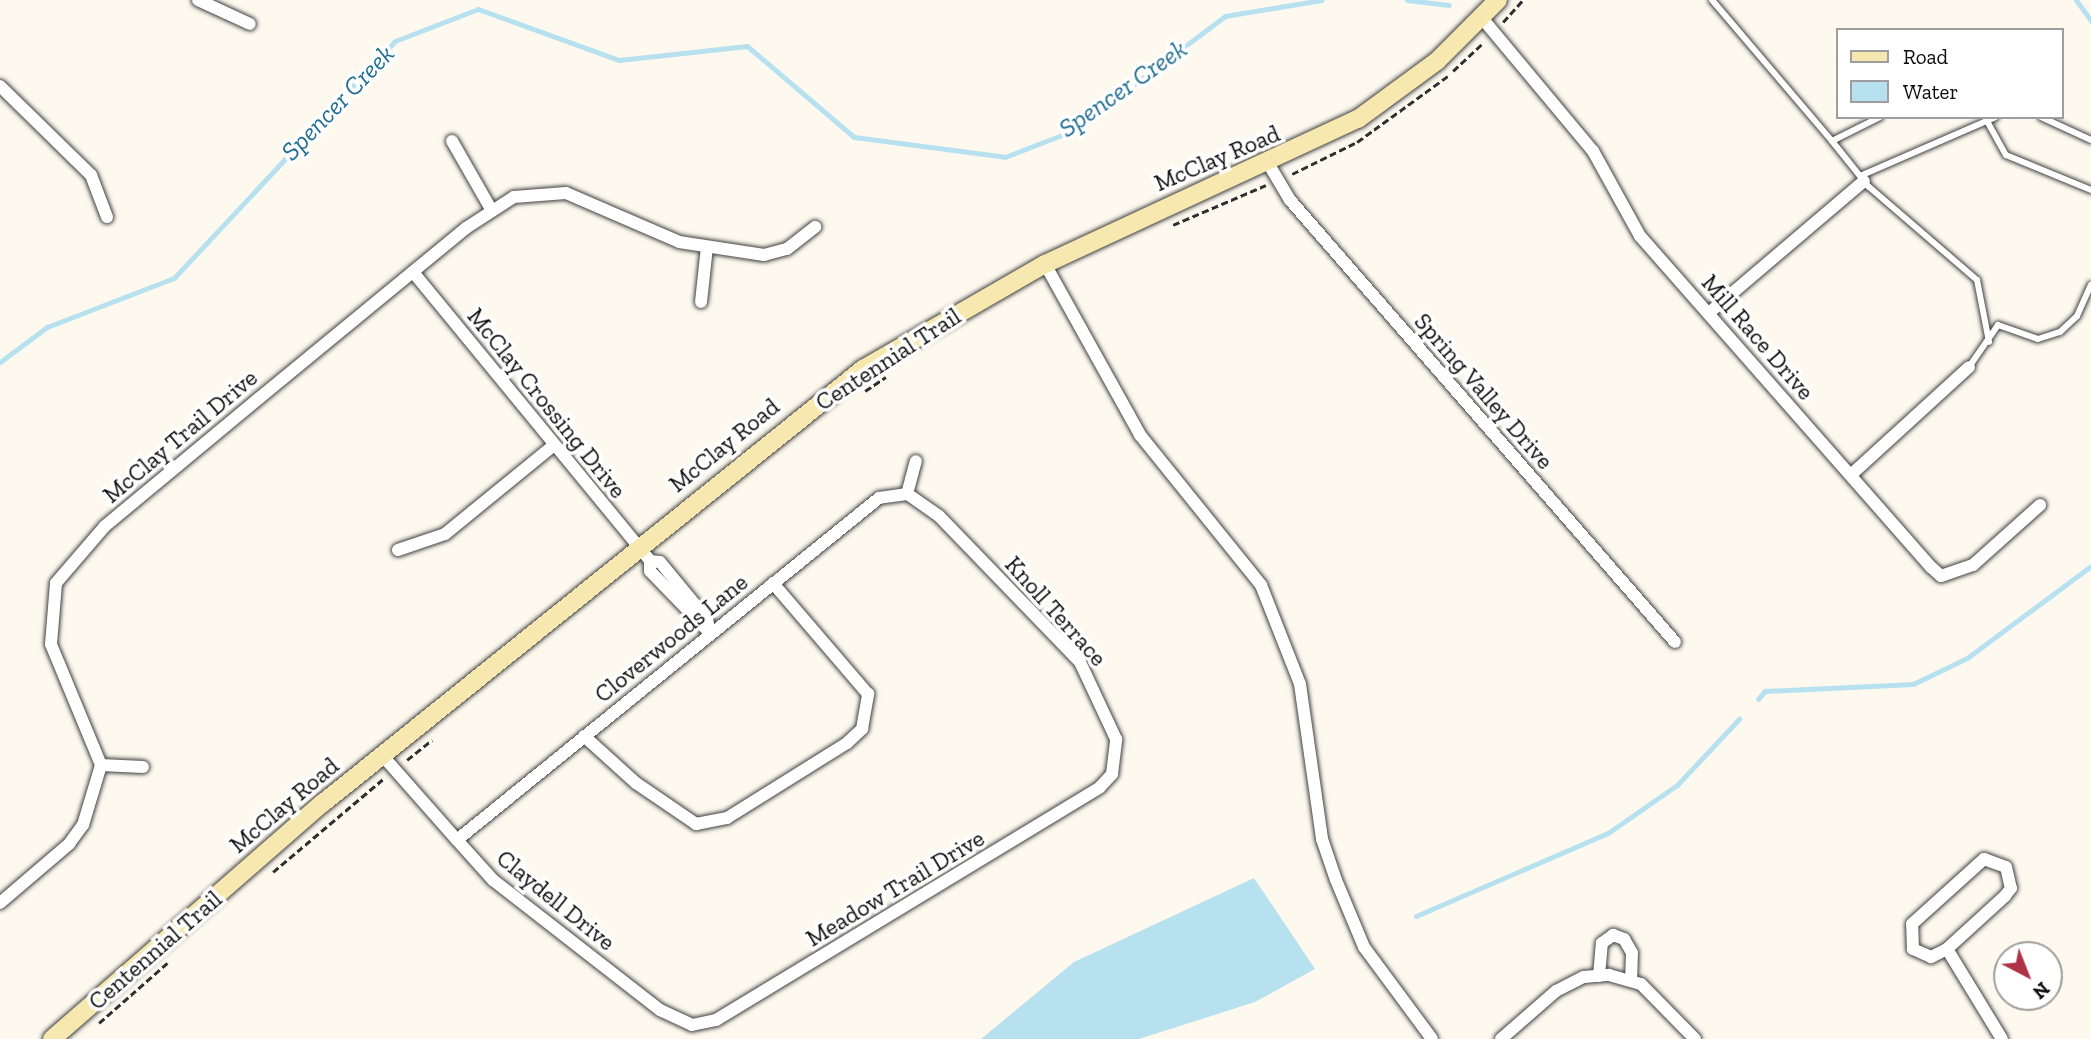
<!DOCTYPE html>
<html>
<head>
<meta charset="utf-8">
<style>
  body { margin:0 }
  #map { position:relative; width:2091px; height:1039px; overflow:hidden; background:#fdf9ef; font-family:"Zilla Slab",serif }
  div>[style] { position:absolute }
  [style*='--x'] { left:calc(var(--x)*1px); top:calc(var(--y)*1px); width:calc(var(--w)*1px); rotate:calc(var(--a)*1deg) }
  .water>* { inset:0; background:#b8e1f0 }
  .stream>* { height:5px; margin:-2.5px; padding:0 2.5px; transform-origin:2.5px; border-radius:2.5px; background:#b8e1f0 }
  .path>* { height:2.5px; margin-top:-1.25px; transform-origin:0; background:repeating-linear-gradient(90deg,#2f2f2f 0 7px,transparent 0 10.5px) }
  .roads { filter:drop-shadow(0 0 2px #404040) drop-shadow(0 0 2px #404040) }
  .service>* { height:6px; margin:-3px; padding:0 3px; transform-origin:3px; border-radius:3px; background:#fff }
  .minor>* { height:12px; margin:-6px; padding:0 6px; transform-origin:6px; border-radius:6px; background:#fff }
  .secondary>* { height:18px; margin:-9px; padding:0 9px; transform-origin:9px; border-radius:9px; background:#f7e8b0 }
  span { translate:-50% -50%; white-space:nowrap; text-align:center; line-height:1.15; -webkit-text-stroke:7px #fff; paint-order:stroke }
  .street-label { font-size:24px; color:#0d0d0d }
  .water-label { font-size:26px; color:#226e93; font-style:italic }
  .legend { position:absolute; left:1836px; top:28px; width:228px; height:91px; box-sizing:border-box; background:#fff; border:2px solid #9e9e9e; margin:0; padding:9px 12px; list-style:none; font-size:21px; color:#0d0d0d }
  .legend li { display:flex; align-items:center; gap:14px; height:35px }
  .legend b { width:35px; border:2px solid #9e9e9e }
  .north { position:absolute; left:1993px; top:941px; width:70px; height:70px; box-sizing:border-box; background:#fff; border:2px solid #9e9e9e; border-radius:50%; rotate:138deg; font-size:19px; font-weight:700; line-height:28px; text-align:center; color:#0d0d0d }
  .north::after { content:''; display:block; margin:auto; width:24px; height:32px; background:#b03246; clip-path:polygon(50% 0,100% 100%,50% 72%,0 100%) }
</style>
</head>
<body>
<div id="map">
  <div class="water">
    <i style="clip-path:polygon(1254px 878px,1315px 969px,1255px 1002px,1139px 1039px,981px 1039px,1074px 962px)"></i>
  </div>
  <div class="stream">
    <i style="--x:1407;--y:0;--w:42;--a:6.8"></i>
    <i style="--x:2076;--y:0;--w:26;--a:54"></i>
    <i style="--x:0;--y:362;--w:59;--a:-36.7"></i>
    <i style="--x:47;--y:327;--w:136;--a:-21.1"></i>
    <i style="--x:174;--y:278;--w:324;--a:-47"></i>
    <i style="--x:395;--y:41;--w:89;--a:-21.1"></i>
    <i style="--x:478;--y:9;--w:150;--a:19.9"></i>
    <i style="--x:619;--y:60;--w:129;--a:-6.2"></i>
    <i style="--x:747;--y:46;--w:140;--a:40.4"></i>
    <i style="--x:854;--y:137;--w:152;--a:7.5"></i>
    <i style="--x:1005;--y:157;--w:72;--a:-21.2"></i>
    <i style="--x:1072;--y:131;--w:191;--a:-36.9"></i>
    <i style="--x:1225;--y:16;--w:98;--a:-9.4"></i>
    <i style="--x:1758;--y:699;--w:11;--a:-49"></i>
    <i style="--x:1765;--y:691;--w:148;--a:-2.7"></i>
    <i style="--x:1913;--y:684;--w:60;--a:-25.7"></i>
    <i style="--x:1967;--y:658;--w:154;--a:-36.6"></i>
    <i style="--x:1416;--y:916;--w:209;--a:-23.4"></i>
    <i style="--x:1608;--y:833;--w:84;--a:-34.8"></i>
    <i style="--x:1677;--y:785;--w:91;--a:-46.8"></i>
  </div>
  <div class="path">
    <i style="--x:1503;--y:22;--w:30;--a:-48"></i>
    <i style="--x:1453;--y:71;--w:42;--a:-43.1"></i>
    <i style="--x:1292;--y:174;--w:72;--a:-26.2"></i>
    <i style="--x:1357;--y:142;--w:112;--a:-36"></i>
    <i style="--x:1173;--y:225;--w:101;--a:-23.3"></i>
    <i style="--x:865;--y:391;--w:25;--a:-34"></i>
    <i style="--x:407;--y:760;--w:32;--a:-39"></i>
    <i style="--x:273;--y:872;--w:144;--a:-40.2"></i>
    <i style="--x:99;--y:1023;--w:91;--a:-41.4"></i>
  </div>
  <div class="roads">
    <div class="service">
      <i style="--x:1712;--y:0;--w:185;--a:49.6"></i>
      <i style="--x:1832;--y:141;--w:54;--a:-26.6"></i>
      <i style="--x:2041;--y:117;--w:55;--a:24.7"></i>
      <i style="--x:1987;--y:121;--w:39;--a:61"></i>
      <i style="--x:2006;--y:155;--w:92;--a:22.4"></i>
      <i style="--x:1832;--y:141;--w:58;--a:51.3"></i>
      <i style="--x:1868;--y:186;--w:144;--a:40.8"></i>
      <i style="--x:1977;--y:280;--w:63;--a:79"></i>
      <i style="--x:1860;--y:176;--w:148;--a:-23.5"></i>
      <i style="--x:1969;--y:367;--w:51;--a:-55.4"></i>
      <i style="--x:1998;--y:325;--w:42;--a:19.3"></i>
      <i style="--x:2038;--y:339;--w:23;--a:-18"></i>
      <i style="--x:2060;--y:332;--w:23;--a:-43"></i>
      <i style="--x:2077;--y:316;--w:34;--a:-66"></i>
    </div>
    <div class="minor">
      <i style="--x:198;--y:0;--w:57;--a:24.8"></i>
      <i style="--x:1482;--y:18;--w:173;--a:50.2"></i>
      <i style="--x:1593;--y:151;--w:97;--a:61.1"></i>
      <i style="--x:1640;--y:236;--w:441;--a:48.7"></i>
      <i style="--x:1931;--y:567;--w:13;--a:42"></i>
      <i style="--x:1941;--y:576;--w:34;--a:-19"></i>
      <i style="--x:1973;--y:565;--w:90;--a:-41.8"></i>
      <i style="--x:0;--y:86;--w:127;--a:44.4"></i>
      <i style="--x:91;--y:175;--w:45;--a:69.1"></i>
      <i style="--x:452;--y:141;--w:78;--a:60.2"></i>
      <i style="--x:1268;--y:163;--w:43;--a:59.3"></i>
      <i style="--x:1290;--y:200;--w:586;--a:48.94"></i>
      <i style="--x:1045;--y:264;--w:196;--a:60.9"></i>
      <i style="--x:1140;--y:435;--w:193;--a:51.1"></i>
      <i style="--x:1261;--y:585;--w:106;--a:68.5"></i>
      <i style="--x:1300;--y:684;--w:157;--a:81.9"></i>
      <i style="--x:1322;--y:839;--w:43;--a:71.1"></i>
      <i style="--x:1336;--y:880;--w:73;--a:67.3"></i>
      <i style="--x:1364;--y:947;--w:114;--a:53.5"></i>
      <i style="--x:413;--y:272;--w:374;--a:50.6"></i>
      <i style="--x:650;--y:561;--w:10;--a:6"></i>
      <i style="--x:660;--y:562;--w:74;--a:50.5"></i>
      <i style="--x:707;--y:619;--w:14;--a:78"></i>
      <i style="--x:701;--y:302;--w:55;--a:-83.8"></i>
      <i style="--x:1710;--y:312;--w:202;--a:-40.4"></i>
      <i style="--x:1853;--y:473;--w:157;--a:-42.4"></i>
      <i style="--x:907;--y:494;--w:34;--a:-75"></i>
      <i style="--x:398;--y:550;--w:50;--a:-18.8"></i>
      <i style="--x:445;--y:534;--w:139;--a:-39.2"></i>
      <i style="--x:650;--y:561;--w:10;--a:90"></i>
      <i style="--x:650;--y:571;--w:86;--a:45.9"></i>
      <i style="--x:584;--y:736;--w:70;--a:42.1"></i>
      <i style="--x:636;--y:783;--w:73;--a:34.3"></i>
      <i style="--x:696;--y:824;--w:32;--a:-11"></i>
      <i style="--x:727;--y:818;--w:142;--a:-32"></i>
      <i style="--x:847;--y:743;--w:21;--a:-43"></i>
      <i style="--x:862;--y:729;--w:36;--a:-80"></i>
      <i style="--x:868;--y:694;--w:146;--a:-130.6"></i>
      <i style="--x:382;--y:755;--w:113;--a:48.6"></i>
      <i style="--x:457;--y:840;--w:54;--a:48"></i>
      <i style="--x:493;--y:880;--w:212;--a:37.9"></i>
      <i style="--x:660;--y:1010;--w:35;--a:25"></i>
      <i style="--x:692;--y:1025;--w:25;--a:-12"></i>
      <i style="--x:716;--y:1020;--w:449;--a:-31.2"></i>
      <i style="--x:1100;--y:787;--w:18;--a:-47"></i>
      <i style="--x:1112;--y:774;--w:35;--a:-83"></i>
      <i style="--x:1116;--y:739;--w:85;--a:-115.1"></i>
      <i style="--x:1080;--y:662;--w:203;--a:-134"></i>
      <i style="--x:939;--y:516;--w:39;--a:-145"></i>
      <i style="--x:907;--y:494;--w:28;--a:172"></i>
      <i style="--x:879;--y:498;--w:543;--a:140.98"></i>
      <i style="--x:101;--y:765;--w:42;--a:2.7"></i>
      <i style="--x:1984;--y:859;--w:23;--a:20"></i>
      <i style="--x:2006;--y:867;--w:22;--a:77"></i>
      <i style="--x:2011;--y:888;--w:10;--a:127"></i>
      <i style="--x:2005;--y:896;--w:79;--a:137.6"></i>
      <i style="--x:1947;--y:949;--w:18;--a:153"></i>
      <i style="--x:1931;--y:957;--w:20;--a:-156"></i>
      <i style="--x:1913;--y:949;--w:25;--a:-92"></i>
      <i style="--x:1912;--y:924;--w:97;--a:-42.1"></i>
      <i style="--x:0;--y:903;--w:91;--a:-40.5"></i>
      <i style="--x:69;--y:844;--w:24;--a:-54"></i>
      <i style="--x:83;--y:825;--w:63;--a:-73.3"></i>
      <i style="--x:101;--y:765;--w:131;--a:-112.5"></i>
      <i style="--x:51;--y:644;--w:61;--a:-85.3"></i>
      <i style="--x:56;--y:583;--w:75;--a:-49.3"></i>
      <i style="--x:105;--y:526;--w:199;--a:-39.7"></i>
      <i style="--x:258;--y:399;--w:269;--a:-39.4"></i>
      <i style="--x:466;--y:228;--w:57;--a:-32.9"></i>
      <i style="--x:514;--y:197;--w:52;--a:-4.4"></i>
      <i style="--x:566;--y:193;--w:123;--a:23.4"></i>
      <i style="--x:679;--y:242;--w:86;--a:8.7"></i>
      <i style="--x:764;--y:255;--w:24;--a:-15"></i>
      <i style="--x:787;--y:249;--w:36;--a:-38"></i>
      <i style="--x:1947;--y:949;--w:105;--a:58.6"></i>
      <i style="--x:1599;--y:976;--w:33;--a:-85"></i>
      <i style="--x:1602;--y:943;--w:14;--a:-36"></i>
      <i style="--x:1613;--y:935;--w:12;--a:20"></i>
      <i style="--x:1624;--y:939;--w:16;--a:60"></i>
      <i style="--x:1632;--y:953;--w:25;--a:92"></i>
      <i style="--x:1501;--y:1039;--w:73;--a:-41.1"></i>
      <i style="--x:1556;--y:991;--w:31;--a:-27"></i>
      <i style="--x:1584;--y:977;--w:25;--a:-5"></i>
      <i style="--x:1609;--y:975;--w:33;--a:16"></i>
      <i style="--x:1641;--y:984;--w:77;--a:45.5"></i>
    </div>
    <div class="secondary">
      <i style="--x:52;--y:1039;--w:359;--a:-41.1"></i>
      <i style="--x:323;--y:803;--w:693;--a:-38.79"></i>
      <i style="--x:863;--y:369;--w:210;--a:-30"></i>
      <i style="--x:1045;--y:264;--w:345;--a:-24.9"></i>
      <i style="--x:1358;--y:119;--w:98;--a:-36.3"></i>
      <i style="--x:1437;--y:61;--w:86;--a:-45"></i>
    </div>
  </div>
  <div class="street-label">
    <span style="left:1217px;top:158px;rotate:-23deg">McClay Road</span>
    <span style="left:1758px;top:337px;rotate:49deg">Mill Race Drive</span>
    <span style="left:888px;top:359px;rotate:-33deg">Centennial Trail</span>
    <span style="left:1484px;top:391px;rotate:49deg">Spring Valley Drive</span>
    <span style="left:547px;top:403px;rotate:51deg">McClay Crossing Drive</span>
    <span style="left:180px;top:436px;rotate:-40deg">McClay Trail Drive</span>
    <span style="left:724px;top:445px;rotate:-39deg">McClay Road</span>
    <span style="left:1056px;top:611px;rotate:48deg">Knoll Terrace</span>
    <span style="left:671px;top:638px;rotate:-39deg">Cloverwoods Lane</span>
    <span style="left:284px;top:805px;rotate:-40deg">McClay Road</span>
    <span style="left:895px;top:888px;rotate:-31deg">Meadow Trail Drive</span>
    <span style="left:556px;top:900px;rotate:39deg">Claydell Drive</span>
    <span style="left:155px;top:950px;rotate:-41deg">Centennial Trail</span>
  </div>
  <div class="water-label">
    <span style="left:1123px;top:89px;rotate:-35deg">Spencer Creek</span>
    <span style="left:338px;top:103px;rotate:-46deg">Spencer Creek</span>
  </div>
  <ul class="legend">
  <li><b style="height:9px;background:#f7e8b0"></b>Road</li>
  <li><b style="height:19px;background:#b8e1f0"></b>Water</li>
  </ul>
  <div class="north">N</div>
</div>
</body>
</html>
